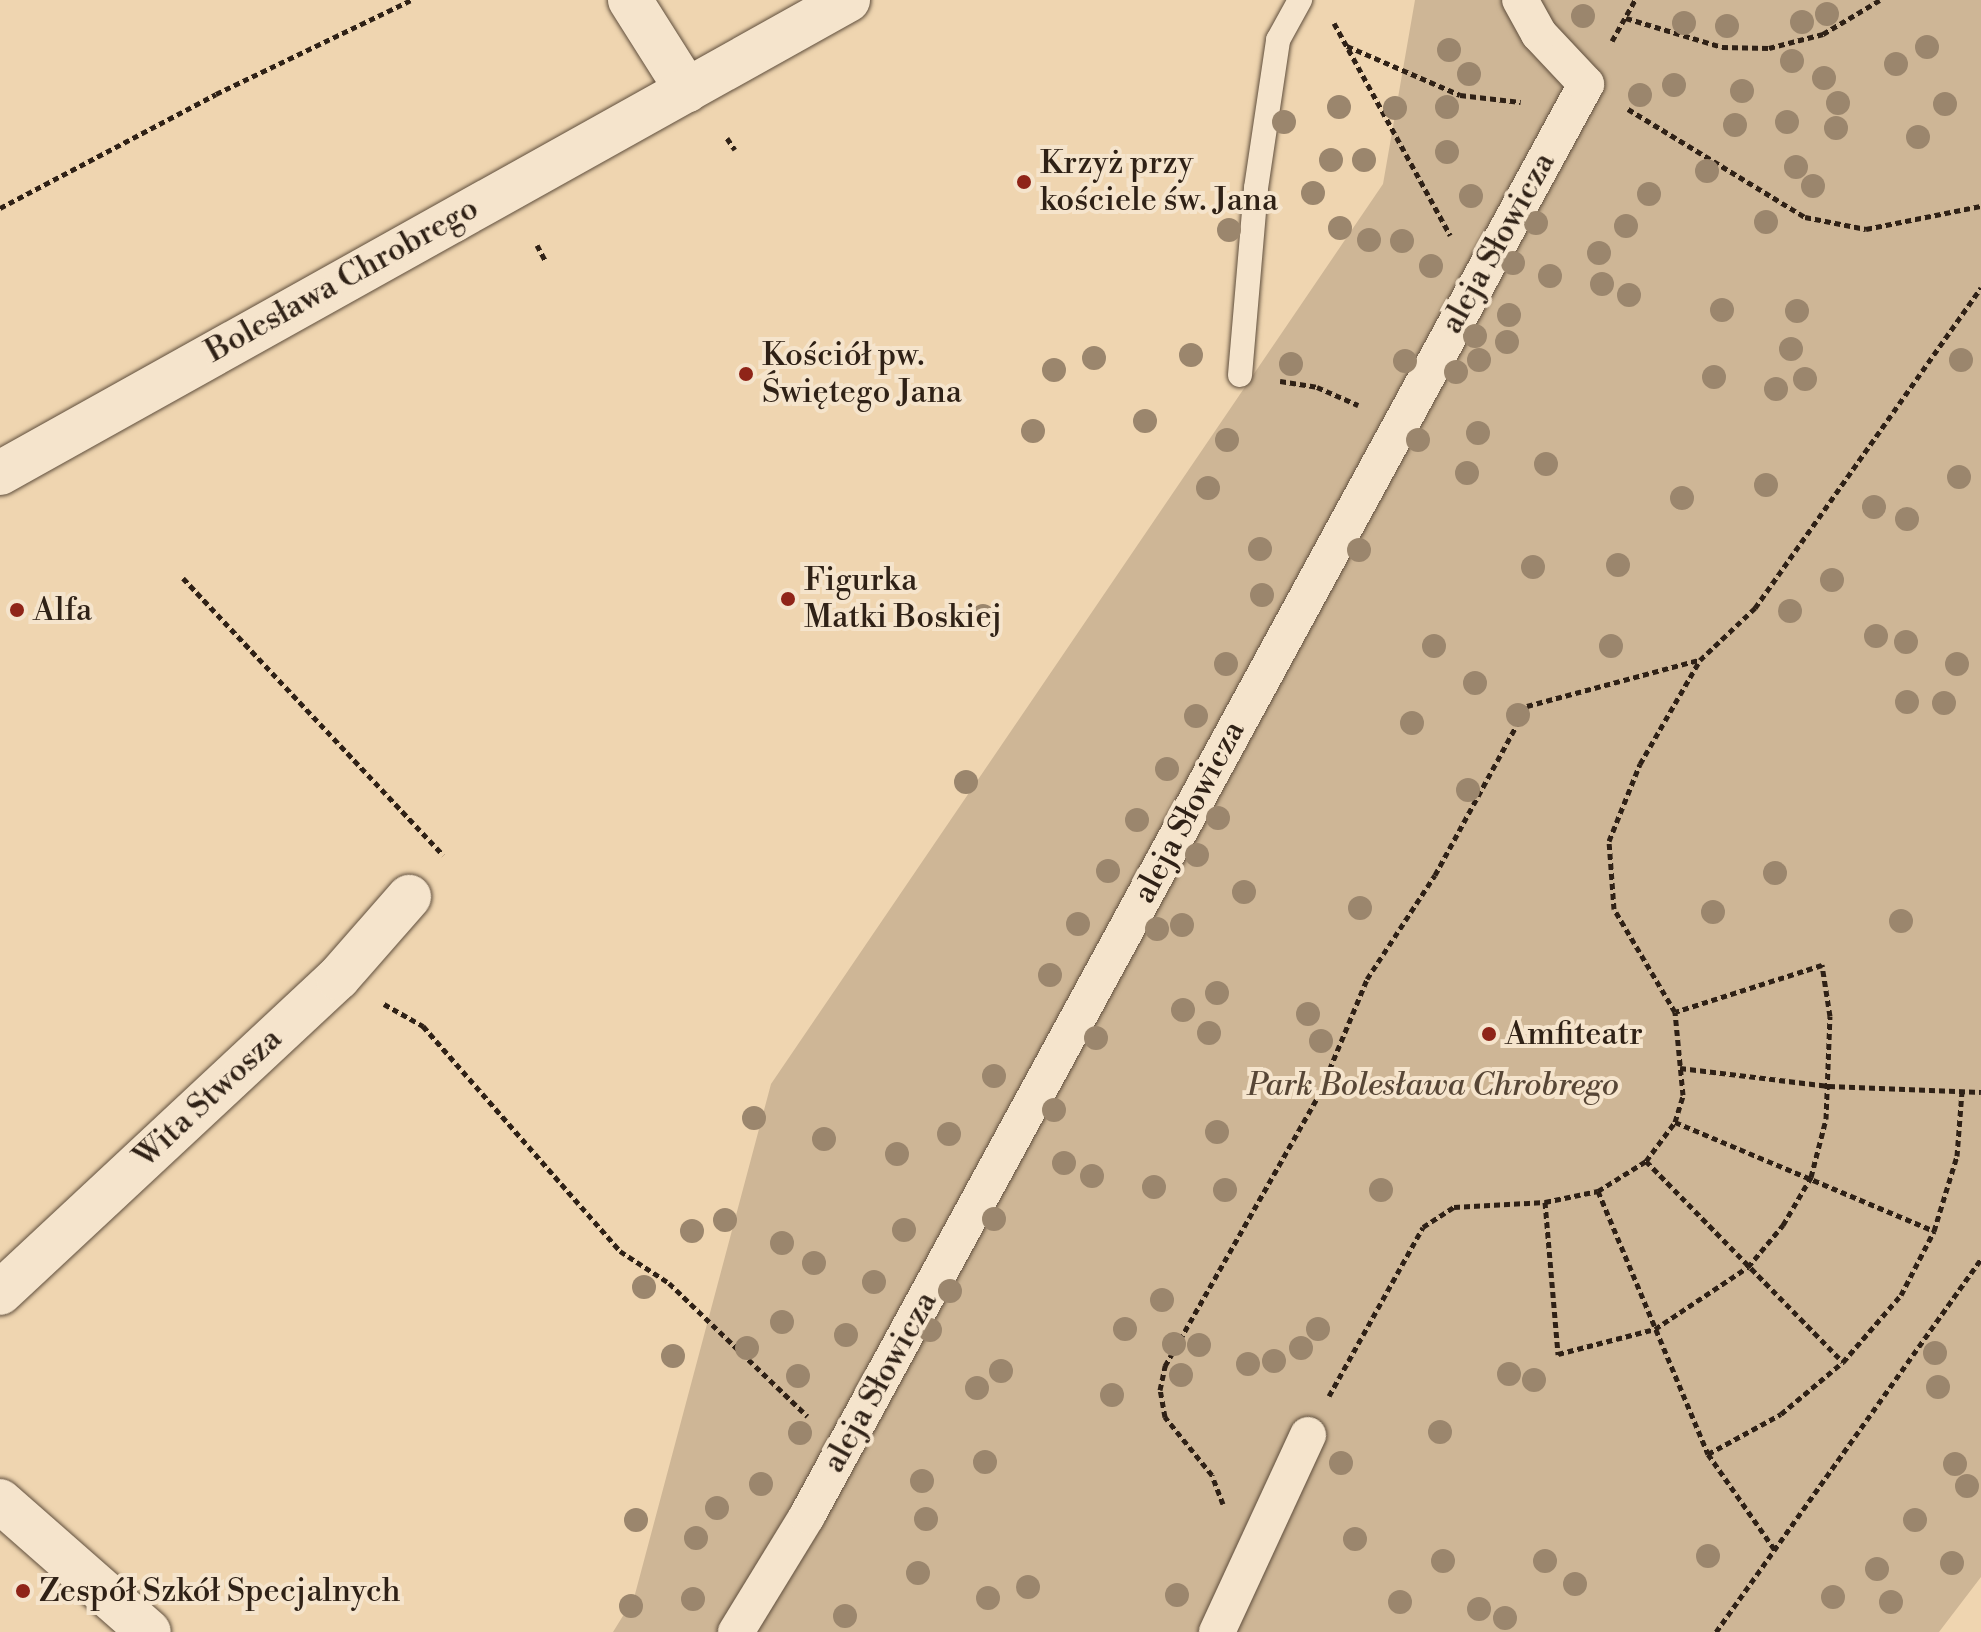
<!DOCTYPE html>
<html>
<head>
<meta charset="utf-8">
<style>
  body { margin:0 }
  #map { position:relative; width:1981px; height:1632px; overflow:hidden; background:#efd5b0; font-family:"Libre Bodoni",serif }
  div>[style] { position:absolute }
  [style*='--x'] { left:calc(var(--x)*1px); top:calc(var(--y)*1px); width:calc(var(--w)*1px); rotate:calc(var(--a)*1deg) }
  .green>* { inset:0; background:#ceb696 }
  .path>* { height:5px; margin-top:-2.5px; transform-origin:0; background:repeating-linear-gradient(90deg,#2f2116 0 6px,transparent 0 10px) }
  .roads { filter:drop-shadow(0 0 2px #5f4e3c) drop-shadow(0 0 2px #5f4e3c) }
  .service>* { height:24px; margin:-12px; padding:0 12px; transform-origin:12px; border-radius:12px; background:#f5e4cc }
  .pedestrian>* { height:36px; margin:-18px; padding:0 18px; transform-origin:18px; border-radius:18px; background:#f5e4cc }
  .minor>* { height:44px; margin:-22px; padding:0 22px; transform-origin:22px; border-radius:22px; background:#f5e4cc }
  .trees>* { width:24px; height:24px; margin:-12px; border-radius:50%; background:#9b866d }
  .dots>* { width:22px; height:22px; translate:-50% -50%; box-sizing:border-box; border:4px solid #f5e4cc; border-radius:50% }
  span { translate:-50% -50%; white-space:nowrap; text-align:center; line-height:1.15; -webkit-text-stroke:8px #f5e4cc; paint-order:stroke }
  .poi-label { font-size:32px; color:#2f2116 }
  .left { translate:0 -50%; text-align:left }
  .street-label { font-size:32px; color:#2f2116 }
  .park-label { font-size:32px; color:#574636; font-style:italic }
</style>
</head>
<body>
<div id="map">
  <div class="green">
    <i style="clip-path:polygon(1415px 0,1981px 0,1981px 1577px,1939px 1632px,613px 1632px,634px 1598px,771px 1084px,1383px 184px)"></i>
  </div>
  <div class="path">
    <i style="--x:1626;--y:18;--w:100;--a:16.8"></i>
    <i style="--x:1722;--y:47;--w:47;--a:1.2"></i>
    <i style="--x:1769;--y:48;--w:56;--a:-14.5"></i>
    <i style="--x:1823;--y:34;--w:66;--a:-30.8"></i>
    <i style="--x:1334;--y:23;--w:242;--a:61.3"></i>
    <i style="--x:1612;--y:41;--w:47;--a:-60.7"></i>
    <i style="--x:1347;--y:46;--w:123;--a:23.4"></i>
    <i style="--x:1460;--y:95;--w:61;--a:6.5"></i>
    <i style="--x:1628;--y:109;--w:207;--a:31.4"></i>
    <i style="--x:1805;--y:217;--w:62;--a:11.1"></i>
    <i style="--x:1866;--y:229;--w:117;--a:-11.3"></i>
    <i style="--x:727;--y:138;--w:14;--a:56"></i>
    <i style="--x:0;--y:208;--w:244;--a:-27.8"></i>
    <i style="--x:216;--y:94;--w:216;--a:-25.7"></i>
    <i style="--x:537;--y:245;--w:19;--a:62"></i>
    <i style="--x:1280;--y:381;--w:37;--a:9"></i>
    <i style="--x:1317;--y:387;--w:45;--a:23.7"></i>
    <i style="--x:183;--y:578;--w:380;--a:46.8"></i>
    <i style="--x:384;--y:1004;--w:45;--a:29.4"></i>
    <i style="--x:423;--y:1026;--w:299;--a:48.8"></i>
    <i style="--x:620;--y:1251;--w:59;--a:33.1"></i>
    <i style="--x:669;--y:1283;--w:192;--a:43.9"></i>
    <i style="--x:1680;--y:1068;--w:150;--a:6.9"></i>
    <i style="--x:1829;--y:1086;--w:152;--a:2.3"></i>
    <i style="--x:1675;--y:1122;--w:281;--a:22.8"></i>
    <i style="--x:1646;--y:1161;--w:281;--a:45.6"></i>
    <i style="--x:1598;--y:1191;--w:285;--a:67.3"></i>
    <i style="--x:1708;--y:1454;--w:117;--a:55.1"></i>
    <i style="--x:1545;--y:1202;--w:153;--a:85.1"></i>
    <i style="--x:1558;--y:1354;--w:100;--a:-14.5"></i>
    <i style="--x:1655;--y:1329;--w:112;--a:-33.7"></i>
    <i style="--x:1748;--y:1267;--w:55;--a:-50.2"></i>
    <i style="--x:1783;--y:1225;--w:56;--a:-59.7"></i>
    <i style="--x:1811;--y:1177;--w:60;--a:-75.5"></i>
    <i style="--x:1826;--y:1119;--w:103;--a:-87.8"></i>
    <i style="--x:1830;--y:1016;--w:52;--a:-98.9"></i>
    <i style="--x:1822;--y:965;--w:154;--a:162.3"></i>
    <i style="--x:1329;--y:1396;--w:193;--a:-60.9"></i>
    <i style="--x:1423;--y:1227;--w:37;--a:-33"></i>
    <i style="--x:1454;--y:1207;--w:91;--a:-3.1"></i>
    <i style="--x:1545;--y:1202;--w:54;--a:-11.7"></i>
    <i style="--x:1598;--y:1191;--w:57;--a:-32"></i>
    <i style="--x:1646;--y:1161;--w:49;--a:-53.4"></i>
    <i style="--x:1675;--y:1122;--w:28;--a:-73"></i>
    <i style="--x:1683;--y:1095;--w:83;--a:-95.5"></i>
    <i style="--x:1675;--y:1012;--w:120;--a:-120.6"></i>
    <i style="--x:1614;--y:909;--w:68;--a:-94.2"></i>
    <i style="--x:1609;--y:841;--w:83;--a:-68.1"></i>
    <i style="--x:1640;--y:764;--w:120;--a:-60"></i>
    <i style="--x:1700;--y:660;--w:76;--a:-43.4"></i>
    <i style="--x:1755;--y:608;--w:392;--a:-54.8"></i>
    <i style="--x:1708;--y:1454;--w:83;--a:-28.7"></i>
    <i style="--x:1781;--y:1414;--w:81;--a:-40"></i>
    <i style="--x:1843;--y:1362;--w:89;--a:-49.1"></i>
    <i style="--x:1901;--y:1295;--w:72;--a:-62.7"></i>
    <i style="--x:1934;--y:1231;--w:78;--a:-73"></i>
    <i style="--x:1957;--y:1156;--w:65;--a:-85.6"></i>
    <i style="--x:1223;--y:1504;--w:31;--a:-111"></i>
    <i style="--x:1212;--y:1475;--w:75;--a:-129"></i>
    <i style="--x:1165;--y:1417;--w:27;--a:-100"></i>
    <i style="--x:1160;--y:1390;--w:25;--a:-78"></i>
    <i style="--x:1165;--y:1366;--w:309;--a:-60.4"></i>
    <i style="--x:1318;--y:1097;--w:128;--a:-67.4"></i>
    <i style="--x:1367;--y:979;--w:124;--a:-56.8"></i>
    <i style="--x:1435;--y:875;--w:192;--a:-61.4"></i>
    <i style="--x:1527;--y:706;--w:178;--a:-15"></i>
    <i style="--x:1716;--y:1632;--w:458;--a:-54.6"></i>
  </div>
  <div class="roads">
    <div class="service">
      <i style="--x:1240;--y:375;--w:188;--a:-85.1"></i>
      <i style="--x:1256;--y:188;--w:150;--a:-81.5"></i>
      <i style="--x:1278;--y:40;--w:46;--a:-61.2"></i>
    </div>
    <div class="pedestrian">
      <i style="--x:736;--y:1632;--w:136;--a:-58.5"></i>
      <i style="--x:807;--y:1516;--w:1630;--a:-61.45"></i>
      <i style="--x:1586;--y:84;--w:69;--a:-133.2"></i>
      <i style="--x:1539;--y:34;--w:39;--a:-119"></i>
      <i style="--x:1217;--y:1632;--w:217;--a:-65.2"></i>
    </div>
    <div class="minor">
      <i style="--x:630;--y:0;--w:107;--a:57.7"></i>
      <i style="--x:0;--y:473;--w:971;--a:-29.15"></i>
      <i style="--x:0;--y:1293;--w:462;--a:-43"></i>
      <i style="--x:338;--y:978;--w:108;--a:-48.8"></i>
      <i style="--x:0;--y:1501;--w:198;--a:41.3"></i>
    </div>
  </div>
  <div class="trees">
    <i style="left:1827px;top:14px"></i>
    <i style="left:1583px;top:16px"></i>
    <i style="left:1802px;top:22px"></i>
    <i style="left:1684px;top:23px"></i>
    <i style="left:1727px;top:26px"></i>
    <i style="left:1927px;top:47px"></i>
    <i style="left:1449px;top:50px"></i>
    <i style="left:1792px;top:61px"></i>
    <i style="left:1896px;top:64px"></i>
    <i style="left:1469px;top:74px"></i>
    <i style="left:1824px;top:78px"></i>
    <i style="left:1674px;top:85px"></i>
    <i style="left:1742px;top:91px"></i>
    <i style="left:1640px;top:95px"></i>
    <i style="left:1838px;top:103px"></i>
    <i style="left:1945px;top:104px"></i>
    <i style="left:1339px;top:107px"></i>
    <i style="left:1447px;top:107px"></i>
    <i style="left:1395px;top:108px"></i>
    <i style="left:1284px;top:122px"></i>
    <i style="left:1787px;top:122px"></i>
    <i style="left:1735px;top:125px"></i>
    <i style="left:1836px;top:128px"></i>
    <i style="left:1918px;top:137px"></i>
    <i style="left:1447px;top:152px"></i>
    <i style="left:1331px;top:160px"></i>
    <i style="left:1364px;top:160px"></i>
    <i style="left:1796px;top:167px"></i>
    <i style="left:1707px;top:171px"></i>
    <i style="left:1813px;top:186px"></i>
    <i style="left:1313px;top:193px"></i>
    <i style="left:1649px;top:194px"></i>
    <i style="left:1471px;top:196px"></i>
    <i style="left:1766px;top:222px"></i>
    <i style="left:1536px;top:223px"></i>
    <i style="left:1626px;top:226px"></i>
    <i style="left:1340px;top:228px"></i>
    <i style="left:1229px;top:230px"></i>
    <i style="left:1369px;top:240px"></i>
    <i style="left:1402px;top:241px"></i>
    <i style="left:1599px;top:253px"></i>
    <i style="left:1513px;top:263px"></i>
    <i style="left:1431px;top:266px"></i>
    <i style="left:1550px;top:276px"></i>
    <i style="left:1602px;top:284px"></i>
    <i style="left:1629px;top:295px"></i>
    <i style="left:1722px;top:310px"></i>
    <i style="left:1797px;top:311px"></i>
    <i style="left:1509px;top:315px"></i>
    <i style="left:1475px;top:336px"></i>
    <i style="left:1507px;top:342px"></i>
    <i style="left:1791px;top:349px"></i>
    <i style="left:1191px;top:355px"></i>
    <i style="left:1094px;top:358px"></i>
    <i style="left:1479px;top:360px"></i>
    <i style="left:1961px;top:360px"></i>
    <i style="left:1405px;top:361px"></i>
    <i style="left:1291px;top:364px"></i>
    <i style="left:1054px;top:370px"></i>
    <i style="left:1456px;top:372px"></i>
    <i style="left:1714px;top:377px"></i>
    <i style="left:1805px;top:379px"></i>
    <i style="left:1776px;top:389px"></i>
    <i style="left:1145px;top:421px"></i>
    <i style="left:1033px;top:431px"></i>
    <i style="left:1478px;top:433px"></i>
    <i style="left:1227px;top:440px"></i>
    <i style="left:1418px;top:440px"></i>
    <i style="left:1546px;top:464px"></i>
    <i style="left:1467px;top:473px"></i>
    <i style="left:1959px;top:477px"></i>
    <i style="left:1766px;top:485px"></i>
    <i style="left:1208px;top:488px"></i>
    <i style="left:1682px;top:498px"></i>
    <i style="left:1874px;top:507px"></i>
    <i style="left:1907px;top:519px"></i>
    <i style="left:1260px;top:549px"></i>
    <i style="left:1359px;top:550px"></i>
    <i style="left:1618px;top:565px"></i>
    <i style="left:1533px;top:567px"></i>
    <i style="left:1832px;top:580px"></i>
    <i style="left:1262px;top:595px"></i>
    <i style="left:1790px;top:611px"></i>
    <i style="left:983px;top:616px"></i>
    <i style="left:1876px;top:636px"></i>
    <i style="left:1906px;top:642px"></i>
    <i style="left:1434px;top:646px"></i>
    <i style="left:1611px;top:646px"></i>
    <i style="left:1226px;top:664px"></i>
    <i style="left:1957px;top:664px"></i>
    <i style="left:1475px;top:683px"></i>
    <i style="left:1907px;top:702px"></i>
    <i style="left:1944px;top:703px"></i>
    <i style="left:1518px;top:715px"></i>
    <i style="left:1196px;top:716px"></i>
    <i style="left:1412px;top:723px"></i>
    <i style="left:1167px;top:769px"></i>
    <i style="left:966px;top:782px"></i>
    <i style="left:1468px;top:790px"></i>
    <i style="left:1218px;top:818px"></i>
    <i style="left:1137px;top:820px"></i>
    <i style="left:1197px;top:855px"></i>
    <i style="left:1108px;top:871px"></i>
    <i style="left:1775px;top:873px"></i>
    <i style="left:1244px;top:892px"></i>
    <i style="left:1360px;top:908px"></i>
    <i style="left:1713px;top:912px"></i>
    <i style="left:1901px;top:921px"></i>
    <i style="left:1078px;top:924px"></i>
    <i style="left:1182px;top:925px"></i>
    <i style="left:1157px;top:929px"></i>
    <i style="left:1050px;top:975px"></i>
    <i style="left:1217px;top:993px"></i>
    <i style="left:1183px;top:1010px"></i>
    <i style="left:1308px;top:1014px"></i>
    <i style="left:1209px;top:1033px"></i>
    <i style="left:1096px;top:1038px"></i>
    <i style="left:1321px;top:1041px"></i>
    <i style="left:994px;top:1076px"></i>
    <i style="left:1054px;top:1110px"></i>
    <i style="left:754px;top:1118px"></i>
    <i style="left:1217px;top:1132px"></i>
    <i style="left:949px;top:1134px"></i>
    <i style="left:824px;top:1139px"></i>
    <i style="left:897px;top:1154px"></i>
    <i style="left:1064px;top:1163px"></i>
    <i style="left:1092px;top:1176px"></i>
    <i style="left:1154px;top:1187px"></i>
    <i style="left:1225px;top:1190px"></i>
    <i style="left:1381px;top:1190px"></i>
    <i style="left:994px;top:1219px"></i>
    <i style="left:725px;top:1220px"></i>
    <i style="left:904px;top:1230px"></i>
    <i style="left:692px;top:1231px"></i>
    <i style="left:782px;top:1243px"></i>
    <i style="left:814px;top:1263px"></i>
    <i style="left:874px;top:1282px"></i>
    <i style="left:644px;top:1287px"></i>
    <i style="left:950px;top:1291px"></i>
    <i style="left:1162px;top:1300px"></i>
    <i style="left:782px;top:1322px"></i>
    <i style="left:1125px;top:1329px"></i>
    <i style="left:1318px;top:1329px"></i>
    <i style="left:930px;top:1330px"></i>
    <i style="left:846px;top:1335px"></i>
    <i style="left:1174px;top:1344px"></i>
    <i style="left:1199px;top:1345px"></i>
    <i style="left:747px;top:1348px"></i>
    <i style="left:1301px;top:1348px"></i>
    <i style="left:1935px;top:1353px"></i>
    <i style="left:673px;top:1356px"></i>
    <i style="left:1274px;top:1361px"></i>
    <i style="left:1248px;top:1364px"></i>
    <i style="left:1001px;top:1371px"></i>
    <i style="left:1509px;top:1374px"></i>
    <i style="left:1181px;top:1375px"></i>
    <i style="left:798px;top:1376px"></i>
    <i style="left:1534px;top:1380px"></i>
    <i style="left:1938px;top:1387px"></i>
    <i style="left:977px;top:1388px"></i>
    <i style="left:1112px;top:1395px"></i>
    <i style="left:1440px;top:1432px"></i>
    <i style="left:800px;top:1433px"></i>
    <i style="left:985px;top:1462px"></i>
    <i style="left:1341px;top:1463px"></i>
    <i style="left:1955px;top:1464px"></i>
    <i style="left:922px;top:1481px"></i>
    <i style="left:761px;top:1484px"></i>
    <i style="left:1967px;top:1486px"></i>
    <i style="left:717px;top:1508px"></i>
    <i style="left:926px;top:1519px"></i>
    <i style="left:636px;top:1520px"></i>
    <i style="left:1915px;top:1520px"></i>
    <i style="left:696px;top:1538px"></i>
    <i style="left:1355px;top:1539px"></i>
    <i style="left:1708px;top:1556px"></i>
    <i style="left:1443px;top:1561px"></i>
    <i style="left:1545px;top:1561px"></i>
    <i style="left:1952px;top:1563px"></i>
    <i style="left:1877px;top:1569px"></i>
    <i style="left:918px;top:1573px"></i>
    <i style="left:1575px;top:1584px"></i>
    <i style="left:1028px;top:1587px"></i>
    <i style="left:1177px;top:1595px"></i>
    <i style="left:1833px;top:1597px"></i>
    <i style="left:988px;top:1598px"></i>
    <i style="left:693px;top:1599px"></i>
    <i style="left:1400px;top:1602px"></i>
    <i style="left:1891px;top:1602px"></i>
    <i style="left:631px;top:1606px"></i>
    <i style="left:1479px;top:1609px"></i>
    <i style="left:845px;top:1616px"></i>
    <i style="left:1505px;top:1618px"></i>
  </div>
  <div class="dots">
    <i style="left:1024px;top:182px;background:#8f2418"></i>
    <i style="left:746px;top:374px;background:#8f2418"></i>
    <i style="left:788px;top:599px;background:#8f2418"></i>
    <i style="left:17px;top:610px;background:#8f2418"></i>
    <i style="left:1489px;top:1034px;background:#8f2418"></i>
    <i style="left:23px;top:1591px;background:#8f2418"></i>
  </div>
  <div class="poi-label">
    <span class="left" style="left:1040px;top:182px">Krzyż przy<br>kościele św. Jana</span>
    <span class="left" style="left:762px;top:374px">Kościół pw.<br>Świętego Jana</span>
    <span class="left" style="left:804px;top:599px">Figurka<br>Matki Boskiej</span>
    <span class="left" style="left:33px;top:610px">Alfa</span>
    <span class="left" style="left:1505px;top:1034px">Amfiteatr</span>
    <span class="left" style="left:39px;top:1591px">Zespół Szkół Specjalnych</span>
  </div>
  <div class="street-label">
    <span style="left:1498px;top:243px;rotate:-61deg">aleja Słowicza</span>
    <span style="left:342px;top:280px;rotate:-29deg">Bolesława Chrobrego</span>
    <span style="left:1189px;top:812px;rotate:-62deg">aleja Słowicza</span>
    <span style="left:208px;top:1098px;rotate:-43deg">Wita Stwosza</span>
    <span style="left:880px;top:1382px;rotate:-61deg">aleja Słowicza</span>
  </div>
  <div class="park-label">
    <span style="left:1433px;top:1085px">Park Bolesława Chrobrego</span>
  </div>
</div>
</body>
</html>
